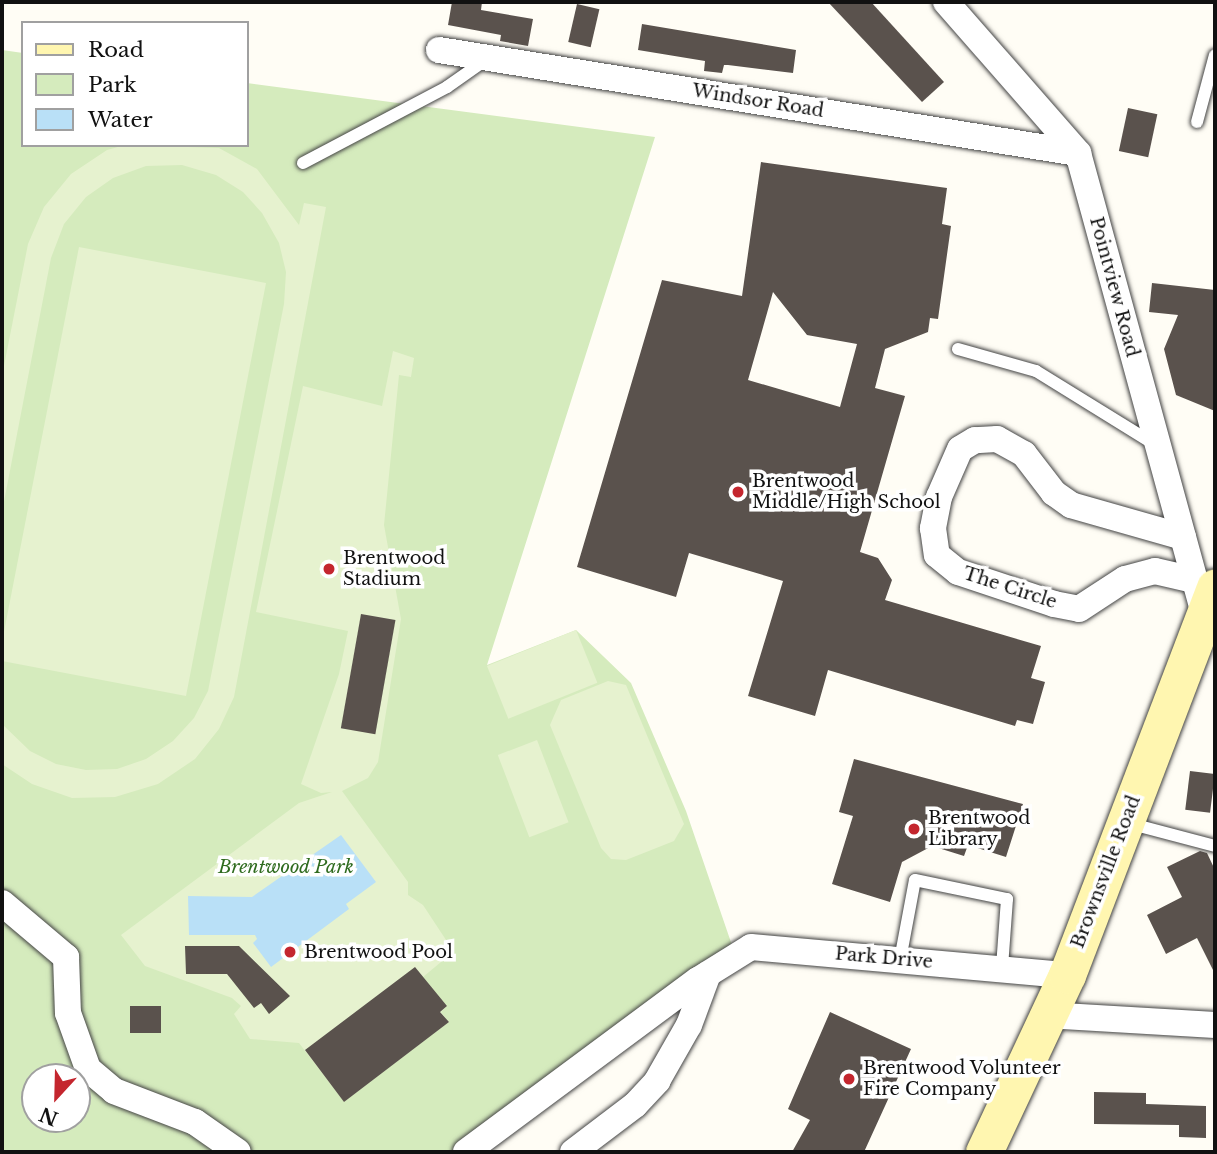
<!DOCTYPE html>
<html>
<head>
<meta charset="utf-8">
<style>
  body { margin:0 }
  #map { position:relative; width:1217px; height:1154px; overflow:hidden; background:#fffdf5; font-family:"Libre Baskerville",serif }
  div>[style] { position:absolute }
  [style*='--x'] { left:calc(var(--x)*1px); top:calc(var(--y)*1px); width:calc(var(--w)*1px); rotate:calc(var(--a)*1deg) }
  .green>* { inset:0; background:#d5ebbd }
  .pitch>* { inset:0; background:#e6f2cf; transform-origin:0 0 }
  .water>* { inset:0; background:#b9e0f7 }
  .building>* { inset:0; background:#5a524d; transform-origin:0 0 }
  .roads { filter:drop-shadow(0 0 2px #444) drop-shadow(0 0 2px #444) }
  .lane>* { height:12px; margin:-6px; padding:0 6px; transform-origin:6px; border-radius:6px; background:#fff }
  .street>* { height:26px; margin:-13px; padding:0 13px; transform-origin:13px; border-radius:13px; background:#fff }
  .secondary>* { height:37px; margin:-18.5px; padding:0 18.5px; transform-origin:18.5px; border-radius:18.5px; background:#fff6b0 }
  .dots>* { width:19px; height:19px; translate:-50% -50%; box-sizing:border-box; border:4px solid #fff; border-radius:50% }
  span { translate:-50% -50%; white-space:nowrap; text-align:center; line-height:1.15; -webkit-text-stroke:7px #fff; paint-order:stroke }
  .street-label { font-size:18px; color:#111 }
  .poi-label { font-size:18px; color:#111 }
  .left { translate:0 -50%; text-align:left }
  .park-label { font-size:18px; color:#2f6b1f; font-style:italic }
  .frame { position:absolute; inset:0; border:4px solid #111; pointer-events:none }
  .legend { position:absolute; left:21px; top:21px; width:228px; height:126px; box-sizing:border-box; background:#fff; border:2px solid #a0a0a0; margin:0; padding:9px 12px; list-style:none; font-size:21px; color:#111 }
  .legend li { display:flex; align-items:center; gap:14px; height:35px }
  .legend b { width:35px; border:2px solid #a0a0a0 }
  .north { position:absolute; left:21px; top:1063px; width:70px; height:70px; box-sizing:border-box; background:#fff; border:2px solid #a0a0a0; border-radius:50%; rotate:202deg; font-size:19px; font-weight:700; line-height:28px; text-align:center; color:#111 }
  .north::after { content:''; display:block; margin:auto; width:24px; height:32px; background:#c4262e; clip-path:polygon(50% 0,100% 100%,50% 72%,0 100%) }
</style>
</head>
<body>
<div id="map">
  <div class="green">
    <i style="clip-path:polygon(evenodd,2px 50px,23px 53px,23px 145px,247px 145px,247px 83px,655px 137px,487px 665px,576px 630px,631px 683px,686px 811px,735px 954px,454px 1152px,2px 1152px,2px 50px,35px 1077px,77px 1077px,77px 1119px,35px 1119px,35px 1077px)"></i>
  </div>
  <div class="pitch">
    <i style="clip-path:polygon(125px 145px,219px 148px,257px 169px,299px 225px,304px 203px,326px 207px,234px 697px,219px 729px,195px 759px,158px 784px,115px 797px,72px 798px,32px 784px,2px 764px,2px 724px,30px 751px,56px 764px,86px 770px,117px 769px,146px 759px,173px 741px,194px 718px,208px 691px,284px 304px,286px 272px,279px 243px,262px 213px,243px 192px,216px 175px,182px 165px,146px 166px,113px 178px,86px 197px,64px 224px,51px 258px,2px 512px,2px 376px,28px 244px,44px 207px,71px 174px,107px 150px)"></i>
    <i style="clip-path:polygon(79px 247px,266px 283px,186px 696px,2px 661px,2px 642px)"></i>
    <i style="clip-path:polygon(393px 351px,414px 358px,411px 377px,399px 375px,384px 525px,401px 619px,378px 762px,368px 778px,342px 791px,408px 882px,408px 895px,423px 905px,448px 943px,441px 962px,423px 977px,447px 1006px,441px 1012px,449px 1022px,344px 1102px,299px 1043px,250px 1039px,234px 1014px,241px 1006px,232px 998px,145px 966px,121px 935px,299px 803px,332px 792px,321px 793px,301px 784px,339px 674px,348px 631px,256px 612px,303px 386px,382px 406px)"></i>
    <i style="left:576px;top:630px;width:57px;height:96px;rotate:68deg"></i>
    <i style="clip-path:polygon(608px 681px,626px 685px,684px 824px,674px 841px,626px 860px,611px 859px,601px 848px,550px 725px,561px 700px)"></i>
    <i style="left:537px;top:740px;width:88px;height:42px;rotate:69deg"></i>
  </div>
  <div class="water">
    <i style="clip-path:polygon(341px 835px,376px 882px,346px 904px,349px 909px,271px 967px,253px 943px,257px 939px,255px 935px,189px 935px,188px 896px,252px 897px)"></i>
  </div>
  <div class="building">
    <i style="clip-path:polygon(452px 2px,482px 2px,481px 10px,533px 19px,528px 46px,500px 41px,501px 35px,448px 25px)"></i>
    <i style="clip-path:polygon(828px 2px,871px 2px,944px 82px,922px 102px)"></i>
    <i style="left:577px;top:4px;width:23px;height:39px;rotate:13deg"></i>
    <i style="clip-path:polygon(642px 24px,796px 50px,793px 73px,728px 65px,724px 65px,722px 73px,704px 71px,705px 61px,638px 50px)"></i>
    <i style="left:1128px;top:108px;width:30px;height:44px;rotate:12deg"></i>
    <i style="clip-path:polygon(evenodd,761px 162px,947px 188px,942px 224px,951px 226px,938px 319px,930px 318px,928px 332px,885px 349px,875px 388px,905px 396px,860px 552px,878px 558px,892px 580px,885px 600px,1041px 646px,1031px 678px,1045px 682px,1033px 724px,1017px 720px,1015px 726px,828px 670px,815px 716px,748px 696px,783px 581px,689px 553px,676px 597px,577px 567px,662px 280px,742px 296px,761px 162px,773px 292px,807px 335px,857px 344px,840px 407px,748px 380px,773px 292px)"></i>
    <i style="clip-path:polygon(1152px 283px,1215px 290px,1215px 411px,1176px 395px,1164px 349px,1178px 315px,1149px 312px)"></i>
    <i style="left:361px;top:614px;width:35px;height:116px;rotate:10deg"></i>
    <i style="clip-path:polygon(854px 759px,1023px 804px,1006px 857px,968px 845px,964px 856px,932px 846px,902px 862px,890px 902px,832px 884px,853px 816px,839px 812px)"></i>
    <i style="left:1190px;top:771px;width:25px;height:39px;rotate:7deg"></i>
    <i style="clip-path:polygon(1200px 851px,1207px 853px,1215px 870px,1215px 974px,1197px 938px,1166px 954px,1147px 915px,1182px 897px,1167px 867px)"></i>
    <i style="clip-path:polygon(185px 946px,239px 946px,290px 996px,269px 1014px,261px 1003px,254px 1008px,227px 974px,186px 974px)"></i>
    <i style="clip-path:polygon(415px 967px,447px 1006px,440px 1012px,449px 1022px,344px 1102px,305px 1050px)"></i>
    <i style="left:130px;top:1006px;width:31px;height:27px"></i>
    <i style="clip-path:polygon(830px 1012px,911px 1049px,864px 1152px,792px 1152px,810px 1120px,788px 1109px)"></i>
    <i style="clip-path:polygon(1094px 1092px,1146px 1093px,1146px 1104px,1206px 1106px,1206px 1138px,1179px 1137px,1179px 1125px,1094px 1124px)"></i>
  </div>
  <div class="roads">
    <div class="lane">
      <i style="--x:1197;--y:122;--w:69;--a:-75"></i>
      <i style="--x:303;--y:163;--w:163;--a:-27.8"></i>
      <i style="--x:447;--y:87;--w:45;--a:-35.1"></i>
      <i style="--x:958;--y:349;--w:81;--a:15.8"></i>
      <i style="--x:1036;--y:371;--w:139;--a:31.7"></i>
      <i style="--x:1128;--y:823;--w:90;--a:14.8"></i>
      <i style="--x:900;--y:960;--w:81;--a:-79.4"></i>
      <i style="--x:915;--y:880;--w:94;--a:11.7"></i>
      <i style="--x:1007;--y:899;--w:68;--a:94.2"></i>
    </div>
    <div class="street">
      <i style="--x:946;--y:2;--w:201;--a:48.8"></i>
      <i style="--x:1078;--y:153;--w:478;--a:74.7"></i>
      <i style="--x:439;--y:50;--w:647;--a:9.16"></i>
      <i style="--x:1183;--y:537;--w:116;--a:-164.1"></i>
      <i style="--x:1071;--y:505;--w:21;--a:-145"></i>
      <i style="--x:1054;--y:493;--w:49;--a:-127.6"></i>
      <i style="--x:1024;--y:454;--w:31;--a:-151"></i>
      <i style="--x:997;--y:439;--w:22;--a:177"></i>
      <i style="--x:975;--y:440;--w:17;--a:149"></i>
      <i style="--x:960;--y:449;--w:52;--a:113.6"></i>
      <i style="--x:939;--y:497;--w:32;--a:101"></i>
      <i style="--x:933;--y:528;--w:27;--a:82"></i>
      <i style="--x:937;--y:555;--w:27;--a:39"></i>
      <i style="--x:958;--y:572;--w:101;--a:18.4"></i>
      <i style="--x:1054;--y:604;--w:25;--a:11"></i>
      <i style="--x:1079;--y:609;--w:55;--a:-33.1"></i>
      <i style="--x:1125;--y:579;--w:31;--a:-15"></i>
      <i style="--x:1155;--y:571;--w:40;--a:13"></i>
      <i style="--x:2;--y:903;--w:84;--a:40.2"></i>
      <i style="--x:66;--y:957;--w:56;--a:88"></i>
      <i style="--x:68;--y:1013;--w:59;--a:70.3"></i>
      <i style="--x:88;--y:1069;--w:34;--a:40"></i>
      <i style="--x:114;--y:1091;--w:87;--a:20.9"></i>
      <i style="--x:195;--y:1122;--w:52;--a:34.9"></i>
      <i style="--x:1046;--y:1015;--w:169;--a:3.4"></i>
      <i style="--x:466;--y:1152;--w:289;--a:-36.6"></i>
      <i style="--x:698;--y:980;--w:62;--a:-31.9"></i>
      <i style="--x:751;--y:947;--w:317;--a:5.1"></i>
      <i style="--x:573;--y:1152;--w:78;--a:-37.2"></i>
      <i style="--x:635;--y:1105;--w:33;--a:-47"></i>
      <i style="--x:657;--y:1081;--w:64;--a:-60.3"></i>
      <i style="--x:689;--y:1025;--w:54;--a:-69.6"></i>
    </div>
    <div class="secondary">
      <i style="--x:984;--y:1152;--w:195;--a:-64.9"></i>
      <i style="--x:1067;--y:975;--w:415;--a:-69.1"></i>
    </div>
  </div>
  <div class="dots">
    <i style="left:738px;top:492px;background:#c4262e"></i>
    <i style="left:329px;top:569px;background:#c4262e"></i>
    <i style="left:914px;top:829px;background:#c4262e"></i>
    <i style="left:290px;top:952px;background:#c4262e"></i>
    <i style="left:849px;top:1079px;background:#c4262e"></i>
  </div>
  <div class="street-label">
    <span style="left:758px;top:101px;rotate:9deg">Windsor Road</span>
    <span style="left:1114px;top:287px;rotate:75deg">Pointview Road</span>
    <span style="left:1010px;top:588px;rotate:18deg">The Circle</span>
    <span style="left:1106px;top:872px;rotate:-69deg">Brownsville Road</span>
    <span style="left:884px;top:958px;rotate:5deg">Park Drive</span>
  </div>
  <div class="poi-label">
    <span class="left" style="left:752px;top:492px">Brentwood<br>Middle/High School</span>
    <span class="left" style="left:343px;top:569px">Brentwood<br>Stadium</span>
    <span class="left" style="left:928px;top:829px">Brentwood<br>Library</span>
    <span class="left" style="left:304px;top:952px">Brentwood Pool</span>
    <span class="left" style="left:863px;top:1079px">Brentwood Volunteer<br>Fire Company</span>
  </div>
  <div class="park-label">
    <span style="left:286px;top:867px">Brentwood Park</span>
  </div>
  <div class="frame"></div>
  <ul class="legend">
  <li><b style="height:9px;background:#fff6b0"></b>Road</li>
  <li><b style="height:19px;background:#d5ebbd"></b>Park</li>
  <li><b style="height:19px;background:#b9e0f7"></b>Water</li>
  </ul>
  <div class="north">N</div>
</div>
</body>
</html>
